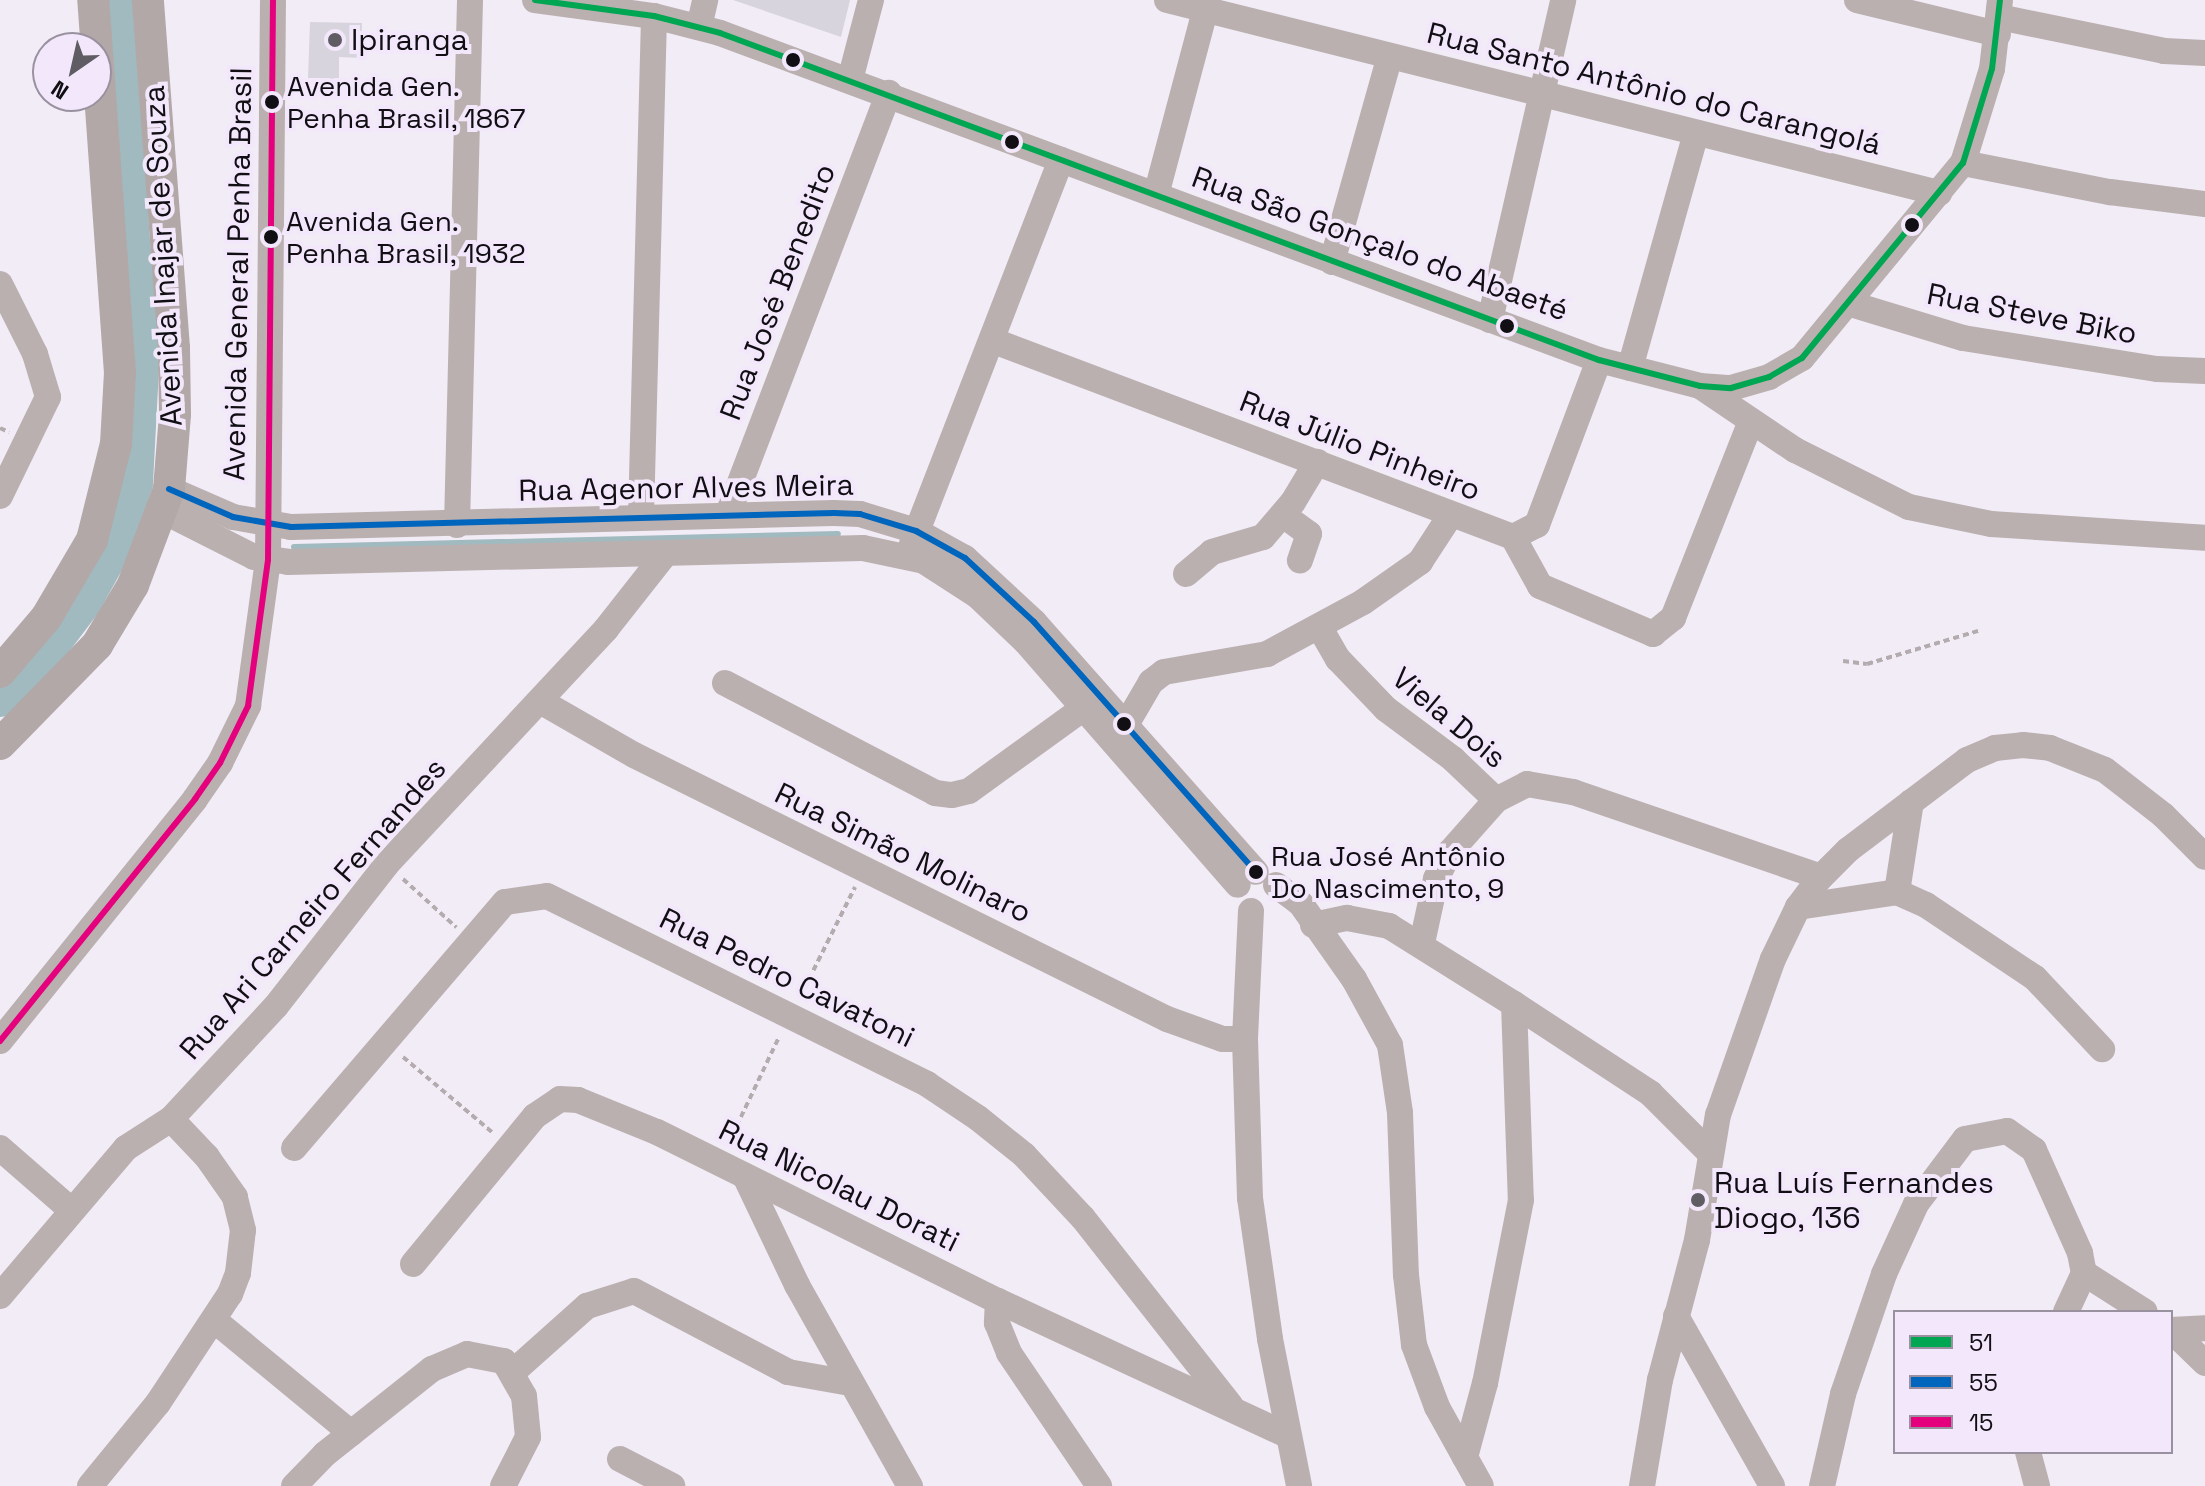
<!DOCTYPE html>
<html>
<head>
<meta charset="utf-8">
<style>
  body { margin:0 }
  #map { position:relative; width:2205px; height:1486px; overflow:hidden; background:#f2ecf7; font-family:"Space Grotesk",sans-serif }
  div>[style] { position:absolute }
  [style*='--x'] { left:calc(var(--x)*1px); top:calc(var(--y)*1px); width:calc(var(--w)*1px); rotate:calc(var(--a)*1deg) }
  .stream>* { height:6px; margin:-3px; padding:0 3px; transform-origin:3px; border-radius:3px; background:#a0babf }
  .river>* { height:38px; margin:-19px; padding:0 19px; transform-origin:19px; border-radius:19px; background:#a0babf }
  .building>* { inset:0; background:#d7d4de }
  .path>* { height:4px; margin-top:-2px; transform-origin:0; background:repeating-linear-gradient(90deg,#b3abad 0 6px,transparent 0 10px) }
  .minor>* { height:26px; margin:-13px; padding:0 13px; transform-origin:13px; border-radius:13px; background:#bbb0b0 }
  .major>* { height:32px; margin:-16px; padding:0 16px; transform-origin:16px; border-radius:16px; background:#b3a8a8 }
  .bus-1>* { height:6px; margin:-3px; padding:0 3px; transform-origin:3px; border-radius:3px; background:#00a651 }
  .bus-2>* { height:6px; margin:-3px; padding:0 3px; transform-origin:3px; border-radius:3px; background:#0065bd }
  .bus-3>* { height:6px; margin:-3px; padding:0 3px; transform-origin:3px; border-radius:3px; background:#e5007d }
  .dots>* { width:22px; height:22px; translate:-50% -50%; box-sizing:border-box; border:4px solid #f3e8fb; border-radius:50% }
  span { translate:-50% -50%; white-space:nowrap; text-align:center; line-height:1.15; -webkit-text-stroke:8px #f3e8fb; paint-order:stroke }
  .bus-label { font-size:28px; color:#110e14 }
  .left { translate:0 -50%; text-align:left }
  .poi-label { font-size:30px; color:#110e14 }
  .street-label { font-size:30px; color:#110e14 }
  .legend { position:absolute; left:1893px; top:1310px; width:280px; height:144px; box-sizing:border-box; background:#f3e8fb; border:2px solid #99919f; margin:0; padding:10px 14px; list-style:none; font-size:24px; color:#110e14 }
  .legend li { display:flex; align-items:center; gap:16px; height:40px }
  .legend b { width:40px; border:2px solid #99919f }
  .north { position:absolute; left:32px; top:32px; width:80px; height:80px; box-sizing:border-box; background:#f3e8fb; border:2px solid #99919f; border-radius:50%; rotate:214deg; font-size:22px; font-weight:700; line-height:32px; text-align:center; color:#110e14 }
  .north::after { content:''; display:block; margin:auto; width:28px; height:36px; background:#605c63; clip-path:polygon(50% 0,100% 100%,50% 72%,0 100%) }
</style>
</head>
<body>
<div id="map">
  <div class="stream">
    <i style="--x:294;--y:547;--w:544;--a:-1.37"></i>
  </div>
  <div class="river">
    <i style="--x:0;--y:698;--w:64;--a:-45.6"></i>
    <i style="--x:45;--y:652;--w:61;--a:-52.9"></i>
    <i style="--x:82;--y:603;--w:62;--a:-60.9"></i>
    <i style="--x:112;--y:549;--w:70;--a:-71.6"></i>
    <i style="--x:134;--y:483;--w:135;--a:-87"></i>
    <i style="--x:141;--y:348;--w:120;--a:-95.3"></i>
    <i style="--x:130;--y:229;--w:229;--a:-91.8"></i>
  </div>
  <div class="building">
    <i style="clip-path:polygon(733px 0,850px 0,841px 37px)"></i>
    <i style="clip-path:polygon(310px 22px,362px 23px,361px 58px,339px 57px,339px 79px,308px 78px)"></i>
  </div>
  <div class="path">
    <i style="--x:0;--y:428;--w:10;--a:24"></i>
    <i style="--x:1843;--y:661;--w:24;--a:7"></i>
    <i style="--x:1867;--y:664;--w:116;--a:-16.6"></i>
    <i style="--x:403;--y:879;--w:72;--a:42.2"></i>
    <i style="--x:800;--y:997;--w:123;--a:-63.4"></i>
    <i style="--x:403;--y:1057;--w:119;--a:40.2"></i>
    <i style="--x:728;--y:1144;--w:119;--a:-64.5"></i>
  </div>
  <div class="minor">
    <i style="--x:535;--y:0;--w:120;--a:7.7"></i>
    <i style="--x:654;--y:16;--w:68;--a:14.4"></i>
    <i style="--x:720;--y:33;--w:938;--a:20.41"></i>
    <i style="--x:1599;--y:360;--w:104;--a:14.4"></i>
    <i style="--x:1700;--y:386;--w:31;--a:4"></i>
    <i style="--x:1731;--y:388;--w:40;--a:-16"></i>
    <i style="--x:1769;--y:377;--w:38;--a:-30"></i>
    <i style="--x:1802;--y:358;--w:253;--a:-50.5"></i>
    <i style="--x:1963;--y:163;--w:98;--a:-72.9"></i>
    <i style="--x:1992;--y:69;--w:69;--a:-83.4"></i>
    <i style="--x:1167;--y:0;--w:796;--a:14.04"></i>
    <i style="--x:1857;--y:0;--w:145;--a:13.6"></i>
    <i style="--x:1999;--y:17;--w:168;--a:11.6"></i>
    <i style="--x:2164;--y:51;--w:41;--a:2.8"></i>
    <i style="--x:699;--y:27;--w:28;--a:-77"></i>
    <i style="--x:850;--y:80;--w:83;--a:-75.3"></i>
    <i style="--x:1963;--y:163;--w:150;--a:11.2"></i>
    <i style="--x:2110;--y:192;--w:96;--a:7.2"></i>
    <i style="--x:1156;--y:195;--w:202;--a:-75.1"></i>
    <i style="--x:1332;--y:262;--w:214;--a:-74.3"></i>
    <i style="--x:0;--y:284;--w:78;--a:63.4"></i>
    <i style="--x:35;--y:354;--w:45;--a:73.2"></i>
    <i style="--x:48;--y:397;--w:110;--a:115.9"></i>
    <i style="--x:1851;--y:304;--w:117;--a:16.9"></i>
    <i style="--x:1963;--y:338;--w:196;--a:9.1"></i>
    <i style="--x:2157;--y:369;--w:48;--a:2.4"></i>
    <i style="--x:1490;--y:320;--w:328;--a:-77.1"></i>
    <i style="--x:994;--y:341;--w:555;--a:20.69"></i>
    <i style="--x:1513;--y:537;--w:27;--a:-27"></i>
    <i style="--x:1537;--y:525;--w:176;--a:-69.4"></i>
    <i style="--x:1630;--y:368;--w:244;--a:-74.3"></i>
    <i style="--x:1700;--y:386;--w:115;--a:34"></i>
    <i style="--x:1795;--y:450;--w:127;--a:26.6"></i>
    <i style="--x:1909;--y:507;--w:84;--a:11.7"></i>
    <i style="--x:1991;--y:524;--w:214;--a:3.7"></i>
    <i style="--x:169;--y:489;--w:70;--a:23.6"></i>
    <i style="--x:233;--y:517;--w:59;--a:9.8"></i>
    <i style="--x:291;--y:527;--w:543;--a:-1.48"></i>
    <i style="--x:834;--y:513;--w:26;--a:2"></i>
    <i style="--x:860;--y:514;--w:59;--a:16.9"></i>
    <i style="--x:916;--y:531;--w:56;--a:28.9"></i>
    <i style="--x:965;--y:558;--w:94;--a:42.8"></i>
    <i style="--x:1034;--y:622;--w:334;--a:48.4"></i>
    <i style="--x:163;--y:511;--w:102;--a:26.8"></i>
    <i style="--x:254;--y:557;--w:34;--a:8"></i>
    <i style="--x:288;--y:562;--w:575;--a:-1.39"></i>
    <i style="--x:863;--y:548;--w:62;--a:12"></i>
    <i style="--x:924;--y:561;--w:64;--a:32.9"></i>
    <i style="--x:978;--y:596;--w:66;--a:43.8"></i>
    <i style="--x:1026;--y:642;--w:322;--a:48.9"></i>
    <i style="--x:728;--y:514;--w:451;--a:-69.1"></i>
    <i style="--x:1283;--y:515;--w:32;--a:36"></i>
    <i style="--x:1309;--y:534;--w:28;--a:109"></i>
    <i style="--x:641;--y:517;--w:501;--a:-88.51"></i>
    <i style="--x:457;--y:525;--w:525;--a:-88.58"></i>
    <i style="--x:1513;--y:537;--w:56;--a:61.1"></i>
    <i style="--x:1540;--y:586;--w:123;--a:23"></i>
    <i style="--x:1653;--y:634;--w:26;--a:-39"></i>
    <i style="--x:1673;--y:618;--w:209;--a:-68.4"></i>
    <i style="--x:912;--y:544;--w:412;--a:-68.8"></i>
    <i style="--x:1186;--y:574;--w:34;--a:-40"></i>
    <i style="--x:1212;--y:552;--w:53;--a:-16.4"></i>
    <i style="--x:1263;--y:537;--w:46;--a:-49.4"></i>
    <i style="--x:1293;--y:502;--w:47;--a:-59"></i>
    <i style="--x:1320;--y:628;--w:36;--a:60"></i>
    <i style="--x:1338;--y:659;--w:69;--a:46.2"></i>
    <i style="--x:1386;--y:709;--w:84;--a:36.7"></i>
    <i style="--x:1453;--y:759;--w:59;--a:43.6"></i>
    <i style="--x:725;--y:683;--w:237;--a:27.6"></i>
    <i style="--x:935;--y:793;--w:17;--a:7"></i>
    <i style="--x:952;--y:795;--w:17;--a:-13"></i>
    <i style="--x:969;--y:791;--w:143;--a:-35.9"></i>
    <i style="--x:540;--y:701;--w:108;--a:29.9"></i>
    <i style="--x:634;--y:755;--w:595;--a:26.35"></i>
    <i style="--x:1167;--y:1019;--w:59;--a:19.7"></i>
    <i style="--x:1223;--y:1039;--w:22;--a:0"></i>
    <i style="--x:1127;--y:723;--w:48;--a:-59.7"></i>
    <i style="--x:1151;--y:682;--w:16;--a:-38"></i>
    <i style="--x:1164;--y:672;--w:105;--a:-9.9"></i>
    <i style="--x:1267;--y:654;--w:109;--a:-28.4"></i>
    <i style="--x:1363;--y:602;--w:70;--a:-35.1"></i>
    <i style="--x:1420;--y:562;--w:55;--a:-56.9"></i>
    <i style="--x:1276;--y:885;--w:31;--a:37"></i>
    <i style="--x:1301;--y:904;--w:92;--a:54.8"></i>
    <i style="--x:1354;--y:979;--w:75;--a:61.4"></i>
    <i style="--x:1390;--y:1045;--w:69;--a:81.6"></i>
    <i style="--x:1400;--y:1113;--w:162;--a:87.9"></i>
    <i style="--x:1406;--y:1275;--w:70;--a:83.5"></i>
    <i style="--x:1414;--y:1345;--w:66;--a:69.6"></i>
    <i style="--x:1437;--y:1407;--w:90;--a:60.9"></i>
    <i style="--x:1897;--y:892;--w:91;--a:-81.2"></i>
    <i style="--x:1798;--y:907;--w:100;--a:-8.6"></i>
    <i style="--x:1897;--y:892;--w:32;--a:24"></i>
    <i style="--x:1926;--y:905;--w:131;--a:33.8"></i>
    <i style="--x:2035;--y:978;--w:98;--a:46.7"></i>
    <i style="--x:1251;--y:911;--w:128;--a:92.7"></i>
    <i style="--x:1245;--y:1039;--w:159;--a:88.2"></i>
    <i style="--x:1250;--y:1198;--w:142;--a:81.9"></i>
    <i style="--x:1270;--y:1339;--w:150;--a:78.8"></i>
    <i style="--x:1313;--y:925;--w:35;--a:-12"></i>
    <i style="--x:1347;--y:918;--w:43;--a:10.8"></i>
    <i style="--x:1389;--y:926;--w:147;--a:32"></i>
    <i style="--x:1514;--y:1004;--w:196;--a:88"></i>
    <i style="--x:1521;--y:1200;--w:187;--a:101.1"></i>
    <i style="--x:1485;--y:1383;--w:77;--a:105.1"></i>
    <i style="--x:1422;--y:943;--w:66;--a:-77.7"></i>
    <i style="--x:1436;--y:879;--w:30;--a:-63"></i>
    <i style="--x:1450;--y:852;--w:69;--a:-48.5"></i>
    <i style="--x:1496;--y:800;--w:35;--a:-27"></i>
    <i style="--x:1527;--y:784;--w:47;--a:9.9"></i>
    <i style="--x:1573;--y:792;--w:262;--a:18.9"></i>
    <i style="--x:1514;--y:1004;--w:163;--a:33.2"></i>
    <i style="--x:1650;--y:1093;--w:85;--a:45"></i>
    <i style="--x:0;--y:1041;--w:311;--a:-51.1"></i>
    <i style="--x:195;--y:799;--w:44;--a:-55.2"></i>
    <i style="--x:220;--y:763;--w:64;--a:-63.8"></i>
    <i style="--x:248;--y:706;--w:147;--a:-82.2"></i>
    <i style="--x:268;--y:560;--w:560;--a:-89.49"></i>
    <i style="--x:0;--y:1148;--w:94;--a:41.1"></i>
    <i style="--x:294;--y:1148;--w:324;--a:-49.4"></i>
    <i style="--x:505;--y:902;--w:42;--a:-8.1"></i>
    <i style="--x:547;--y:896;--w:424;--a:26.3"></i>
    <i style="--x:927;--y:1084;--w:61;--a:33.7"></i>
    <i style="--x:978;--y:1118;--w:59;--a:38.8"></i>
    <i style="--x:1024;--y:1155;--w:86;--a:46.9"></i>
    <i style="--x:1083;--y:1218;--w:239;--a:51.8"></i>
    <i style="--x:745;--y:1176;--w:121;--a:64.5"></i>
    <i style="--x:797;--y:1285;--w:231;--a:60.7"></i>
    <i style="--x:413;--y:1264;--w:192;--a:-50.5"></i>
    <i style="--x:535;--y:1116;--w:30;--a:-34"></i>
    <i style="--x:560;--y:1099;--w:18;--a:3"></i>
    <i style="--x:578;--y:1100;--w:85;--a:22.1"></i>
    <i style="--x:657;--y:1132;--w:381;--a:26.4"></i>
    <i style="--x:998;--y:1301;--w:319;--a:24.9"></i>
    <i style="--x:2084;--y:1273;--w:72;--a:32.6"></i>
    <i style="--x:0;--y:1296;--w:194;--a:-49.6"></i>
    <i style="--x:126;--y:1148;--w:54;--a:-32.8"></i>
    <i style="--x:171;--y:1119;--w:154;--a:-47.1"></i>
    <i style="--x:276;--y:1006;--w:179;--a:-52"></i>
    <i style="--x:386;--y:865;--w:323;--a:-47"></i>
    <i style="--x:606;--y:629;--w:95;--a:-51.8"></i>
    <i style="--x:998;--y:1301;--w:22;--a:93"></i>
    <i style="--x:997;--y:1323;--w:32;--a:68"></i>
    <i style="--x:1009;--y:1353;--w:161;--a:55.9"></i>
    <i style="--x:1676;--y:1316;--w:195;--a:60.5"></i>
    <i style="--x:214;--y:1320;--w:178;--a:39.5"></i>
    <i style="--x:2171;--y:1330;--w:34;--a:-3"></i>
    <i style="--x:2172;--y:1331;--w:46;--a:44.1"></i>
    <i style="--x:514;--y:1371;--w:98;--a:-41.7"></i>
    <i style="--x:587;--y:1306;--w:49;--a:-17.7"></i>
    <i style="--x:634;--y:1291;--w:174;--a:27.7"></i>
    <i style="--x:788;--y:1372;--w:63;--a:10.1"></i>
    <i style="--x:2028;--y:1452;--w:35;--a:75"></i>
    <i style="--x:620;--y:1459;--w:59;--a:27.4"></i>
    <i style="--x:90;--y:1486;--w:107;--a:-50.7"></i>
    <i style="--x:158;--y:1403;--w:131;--a:-56.6"></i>
    <i style="--x:230;--y:1294;--w:22;--a:-69"></i>
    <i style="--x:238;--y:1273;--w:43;--a:-83.4"></i>
    <i style="--x:243;--y:1230;--w:34;--a:-104"></i>
    <i style="--x:235;--y:1197;--w:49;--a:-125"></i>
    <i style="--x:207;--y:1157;--w:52;--a:-133.5"></i>
    <i style="--x:294;--y:1486;--w:45;--a:-45.9"></i>
    <i style="--x:325;--y:1454;--w:137;--a:-38.5"></i>
    <i style="--x:432;--y:1369;--w:38;--a:-23"></i>
    <i style="--x:467;--y:1354;--w:38;--a:11"></i>
    <i style="--x:504;--y:1361;--w:40;--a:60.3"></i>
    <i style="--x:524;--y:1396;--w:41;--a:84.4"></i>
    <i style="--x:528;--y:1437;--w:55;--a:117"></i>
    <i style="--x:1642;--y:1486;--w:108;--a:-80.4"></i>
    <i style="--x:1660;--y:1380;--w:145;--a:-75.2"></i>
    <i style="--x:1697;--y:1240;--w:127;--a:-80.5"></i>
    <i style="--x:1718;--y:1115;--w:165;--a:-70.6"></i>
    <i style="--x:1773;--y:959;--w:58;--a:-64.3"></i>
    <i style="--x:1798;--y:907;--w:38;--a:-53"></i>
    <i style="--x:1821;--y:877;--w:38;--a:-45"></i>
    <i style="--x:1848;--y:850;--w:149;--a:-37.1"></i>
    <i style="--x:1967;--y:760;--w:30;--a:-23"></i>
    <i style="--x:1995;--y:748;--w:28;--a:-6"></i>
    <i style="--x:2023;--y:745;--w:27;--a:6"></i>
    <i style="--x:2050;--y:748;--w:59;--a:21.8"></i>
    <i style="--x:2105;--y:770;--w:73;--a:37.8"></i>
    <i style="--x:2163;--y:815;--w:59;--a:45"></i>
    <i style="--x:1822;--y:1486;--w:94;--a:-77.1"></i>
    <i style="--x:1843;--y:1394;--w:127;--a:-71.1"></i>
    <i style="--x:1884;--y:1274;--w:77;--a:-65.4"></i>
    <i style="--x:1916;--y:1204;--w:81;--a:-53"></i>
    <i style="--x:1965;--y:1139;--w:43;--a:-10.8"></i>
    <i style="--x:2007;--y:1131;--w:33;--a:35"></i>
    <i style="--x:2034;--y:1150;--w:113;--a:65.9"></i>
    <i style="--x:2080;--y:1253;--w:20;--a:79"></i>
    <i style="--x:2084;--y:1273;--w:43;--a:114.8"></i>
  </div>
  <div class="major">
    <i style="--x:0;--y:672;--w:71;--a:-49.6"></i>
    <i style="--x:46;--y:618;--w:91;--a:-59.5"></i>
    <i style="--x:92;--y:540;--w:99;--a:-76"></i>
    <i style="--x:116;--y:444;--w:71;--a:-86.8"></i>
    <i style="--x:120;--y:373;--w:374;--a:-94.1"></i>
    <i style="--x:0;--y:744;--w:139;--a:-45.6"></i>
    <i style="--x:97;--y:645;--w:70;--a:-59"></i>
    <i style="--x:133;--y:585;--w:103;--a:-69.4"></i>
    <i style="--x:169;--y:489;--w:75;--a:-85.4"></i>
    <i style="--x:175;--y:414;--w:66;--a:-90.9"></i>
    <i style="--x:174;--y:348;--w:349;--a:-94.3"></i>
  </div>
  <div class="bus-1">
    <i style="--x:535;--y:0;--w:120;--a:7.7"></i>
    <i style="--x:654;--y:16;--w:68;--a:14.4"></i>
    <i style="--x:720;--y:33;--w:938;--a:20.41"></i>
    <i style="--x:1599;--y:360;--w:104;--a:14.4"></i>
    <i style="--x:1700;--y:386;--w:31;--a:4"></i>
    <i style="--x:1731;--y:388;--w:40;--a:-16"></i>
    <i style="--x:1769;--y:377;--w:38;--a:-30"></i>
    <i style="--x:1802;--y:358;--w:253;--a:-50.5"></i>
    <i style="--x:1963;--y:163;--w:98;--a:-72.9"></i>
    <i style="--x:1992;--y:69;--w:69;--a:-83.4"></i>
  </div>
  <div class="bus-2">
    <i style="--x:169;--y:489;--w:70;--a:23.6"></i>
    <i style="--x:233;--y:517;--w:59;--a:9.8"></i>
    <i style="--x:291;--y:527;--w:543;--a:-1.48"></i>
    <i style="--x:834;--y:513;--w:26;--a:2"></i>
    <i style="--x:860;--y:514;--w:59;--a:16.9"></i>
    <i style="--x:916;--y:531;--w:56;--a:28.9"></i>
    <i style="--x:965;--y:558;--w:94;--a:42.8"></i>
    <i style="--x:1034;--y:622;--w:334;--a:48.4"></i>
  </div>
  <div class="bus-3">
    <i style="--x:0;--y:1041;--w:311;--a:-51.1"></i>
    <i style="--x:195;--y:799;--w:44;--a:-55.2"></i>
    <i style="--x:220;--y:763;--w:64;--a:-63.8"></i>
    <i style="--x:248;--y:706;--w:147;--a:-82.2"></i>
    <i style="--x:268;--y:560;--w:560;--a:-89.49"></i>
  </div>
  <div class="dots">
    <i style="left:335px;top:40px;background:#605c63"></i>
    <i style="left:793px;top:60px;background:#110e14"></i>
    <i style="left:272px;top:102px;background:#110e14"></i>
    <i style="left:1012px;top:142px;background:#110e14"></i>
    <i style="left:1912px;top:225px;background:#110e14"></i>
    <i style="left:271px;top:237px;background:#110e14"></i>
    <i style="left:1507px;top:326px;background:#110e14"></i>
    <i style="left:1124px;top:724px;background:#110e14"></i>
    <i style="left:1256px;top:872px;background:#110e14"></i>
    <i style="left:1698px;top:1200px;background:#605c63"></i>
  </div>
  <div class="bus-label">
    <span class="left" style="left:287px;top:102px">Avenida Gen.<br>Penha Brasil, 1867</span>
    <span class="left" style="left:286px;top:237px">Avenida Gen.<br>Penha Brasil, 1932</span>
    <span class="left" style="left:1271px;top:872px">Rua José Antônio<br>Do Nascimento, 9</span>
  </div>
  <div class="poi-label">
    <span class="left" style="left:351px;top:40px">Ipiranga</span>
    <span class="left" style="left:1714px;top:1200px">Rua Luís Fernandes<br>Diogo, 136</span>
  </div>
  <div class="street-label">
    <span style="left:1654px;top:89px;rotate:14deg">Rua Santo Antônio do Carangolá</span>
    <span style="left:1380px;top:244px;rotate:20deg">Rua São Gonçalo do Abaeté</span>
    <span style="left:163px;top:256px;rotate:-93deg">Avenida Inajar de Souza</span>
    <span style="left:238px;top:274px;rotate:-89deg">Avenida General Penha Brasil</span>
    <span style="left:778px;top:292px;rotate:-69deg">Rua José Benedito</span>
    <span style="left:2032px;top:314px;rotate:11deg">Rua Steve Biko</span>
    <span style="left:1360px;top:446px;rotate:21deg">Rua Júlio Pinheiro</span>
    <span style="left:686px;top:488px;rotate:-1deg">Rua Agenor Alves Meira</span>
    <span style="left:1449px;top:718px;rotate:40deg">Viela Dois</span>
    <span style="left:903px;top:853px;rotate:26deg">Rua Simão Molinaro</span>
    <span style="left:313px;top:909px;rotate:-49deg">Rua Ari Carneiro Fernandes</span>
    <span style="left:787px;top:978px;rotate:26deg">Rua Pedro Cavatoni</span>
    <span style="left:839px;top:1186px;rotate:26deg">Rua Nicolau Dorati</span>
  </div>
  <ul class="legend">
  <li><b style="height:10px;background:#00a651"></b>51</li>
  <li><b style="height:10px;background:#0065bd"></b>55</li>
  <li><b style="height:10px;background:#e5007d"></b>15</li>
  </ul>
  <div class="north">N</div>
</div>
</body>
</html>
